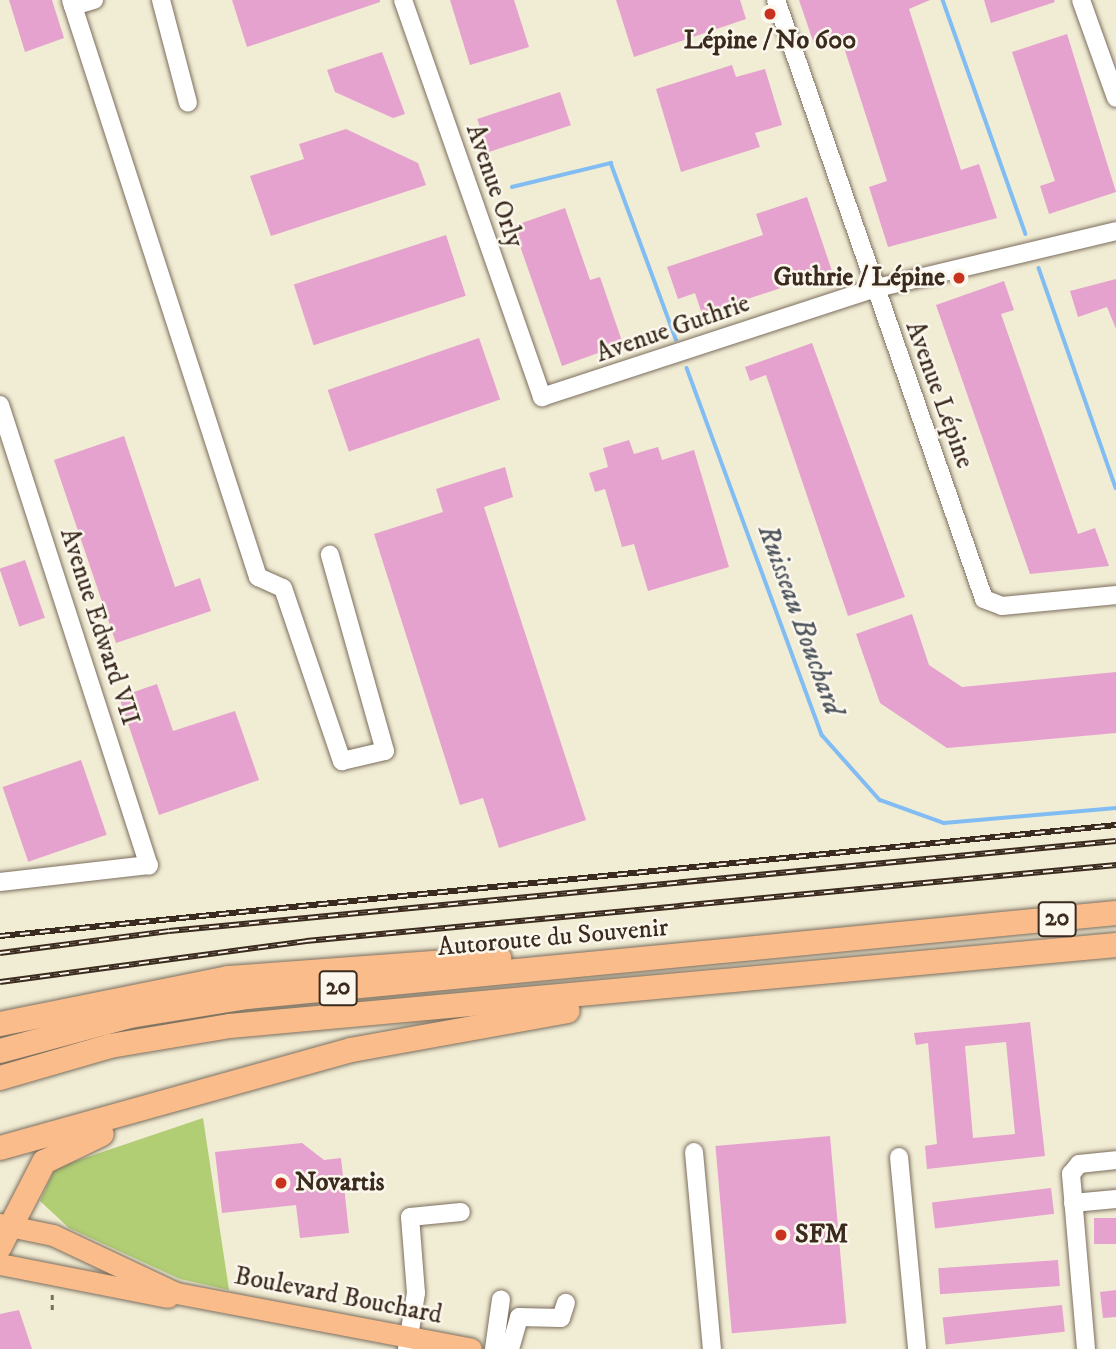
<!DOCTYPE html>
<html>
<head>
<meta charset="utf-8">
<style>
  body { margin:0 }
  #map { position:relative; width:1116px; height:1349px; overflow:hidden; background:#f1ecd4; font-family:"IM FELL DW Pica",serif }
  div>[style] { position:absolute }
  [style*='--x'] { left:calc(var(--x)*1px); top:calc(var(--y)*1px); width:calc(var(--w)*1px); rotate:calc(var(--a)*1deg) }
  .green>* { inset:0; background:#b1ce75 }
  .stream>* { height:3.5px; margin:-1.75px; padding:0 1.75px; transform-origin:1.75px; border-radius:1.75px; background:#81bdf3 }
  .building>* { inset:0; background:#e5a2ce; transform-origin:0 0 }
  .path>* { height:2.5px; margin-top:-1.25px; transform-origin:0; background:repeating-linear-gradient(90deg,#7b6e5e 0 5px,transparent 0 10px) }
  .roads { filter:drop-shadow(0 0 2px #7b6e5e) drop-shadow(0 0 2px #7b6e5e) }
  .minor>* { height:18px; margin:-9px; padding:0 9px; transform-origin:9px; border-radius:9px; background:#fff }
  .major>* { height:21px; margin:-10.5px; padding:0 10.5px; transform-origin:10.5px; border-radius:10.5px; background:#f9bc8a }
  .highway>* { height:24px; margin:-12px; padding:0 12px; transform-origin:12px; border-radius:12px; background:#f9bc8a }
  .rail>* { height:6px; margin-top:-3px; transform-origin:0; background:repeating-linear-gradient(90deg,#fbf7ec 0 10px,#3b2a1e 0 20px); box-sizing:border-box; border-block:2px solid #3b2a1e }
  .dots>* { width:19px; height:19px; translate:-50% -50%; box-sizing:border-box; border:4px solid #fbf7ec; border-radius:50% }
  span { translate:-50% -50%; white-space:nowrap; text-align:center; line-height:1.15; -webkit-text-stroke:5px #fbf7ec; paint-order:stroke }
  .shield-label span { padding:2px 5px; background:#fbf7ec; border:2px solid; border-radius:5px; -webkit-text-stroke-width:0 }
  .shield-label { font-size:24px; color:#3b2a1e; font-weight:700 }
  .poi-label { font-size:26px; color:#3b2a1e; font-weight:700 }
  .right { translate:-100% -50%; text-align:right }
  .left { translate:0 -50%; text-align:left }
  .street-label { font-size:26px; color:#3b2a1e }
  .water-label { font-size:28px; color:#50565e; font-style:italic }
</style>
</head>
<body>
<div id="map">
  <div class="green">
    <i style="clip-path:polygon(203px 1118px,229px 1290px,180px 1279px,69px 1228px,40px 1201px,55px 1168px)"></i>
  </div>
  <div class="stream">
    <i style="--x:943;--y:0;--w:248;--a:70.5"></i>
    <i style="--x:512;--y:187;--w:102;--a:-13.6"></i>
    <i style="--x:611;--y:163;--w:188;--a:69.7"></i>
    <i style="--x:1039;--y:268;--w:233;--a:70.7"></i>
    <i style="--x:687;--y:368;--w:391;--a:69.8"></i>
    <i style="--x:822;--y:735;--w:87;--a:48.3"></i>
    <i style="--x:880;--y:800;--w:68;--a:19.8"></i>
    <i style="--x:944;--y:823;--w:173;--a:-5"></i>
  </div>
  <div class="building">
    <i style="clip-path:polygon(9px 0,52px 0,64px 38px,25px 52px)"></i>
    <i style="clip-path:polygon(232px 0,380px 0,380px 2px,247px 47px)"></i>
    <i style="clip-path:polygon(450px 0,514px 0,529px 47px,470px 65px)"></i>
    <i style="clip-path:polygon(616px 0,740px 0,746px 19px,634px 57px)"></i>
    <i style="clip-path:polygon(799px 0,930px 0,909px 9px,961px 170px,979px 164px,997px 218px,888px 247px,869px 187px,887px 181px,840px 35px,814px 44px)"></i>
    <i style="clip-path:polygon(984px 0,1054px 0,1055px 2px,991px 23px)"></i>
    <i style="clip-path:polygon(1067px 34px,1116px 192px,1049px 214px,1040px 186px,1055px 181px,1012px 52px)"></i>
    <i style="clip-path:polygon(382px 52px,405px 114px,393px 118px,335px 92px,327px 70px)"></i>
    <i style="clip-path:polygon(732px 65px,736px 77px,765px 69px,782px 125px,755px 133px,760px 147px,681px 172px,656px 89px)"></i>
    <i style="left:560px;top:92px;width:35px;height:87px;rotate:72deg"></i>
    <i style="clip-path:polygon(346px 129px,418px 163px,426px 185px,271px 236px,250px 176px,304px 159px,299px 144px)"></i>
    <i style="clip-path:polygon(807px 197px,832px 271px,702px 314px,695px 293px,678px 299px,667px 267px,763px 235px,756px 214px)"></i>
    <i style="clip-path:polygon(565px 208px,590px 280px,600px 277px,623px 344px,562px 366px,513px 226px)"></i>
    <i style="left:446px;top:235px;width:64px;height:160px;rotate:72deg"></i>
    <i style="clip-path:polygon(1116px 279px,1116px 329px,1107px 307px,1078px 317px,1070px 291px)"></i>
    <i style="clip-path:polygon(1004px 281px,1014px 310px,1001px 314px,1078px 534px,1095px 528px,1109px 566px,1030px 574px,936px 305px)"></i>
    <i style="left:479px;top:338px;width:65px;height:160px;rotate:71deg"></i>
    <i style="clip-path:polygon(812px 343px,905px 597px,848px 616px,766px 375px,750px 381px,745px 367px)"></i>
    <i style="clip-path:polygon(124px 436px,175px 587px,200px 578px,211px 611px,116px 643px,54px 460px)"></i>
    <i style="clip-path:polygon(629px 440px,634px 454px,658px 447px,662px 460px,694px 450px,729px 567px,648px 591px,634px 544px,622px 547px,605px 489px,595px 492px,589px 473px,608px 467px,603px 448px)"></i>
    <i style="clip-path:polygon(505px 467px,513px 497px,484px 507px,586px 820px,499px 848px,483px 798px,460px 805px,374px 534px,443px 512px,436px 489px)"></i>
    <i style="left:25px;top:560px;width:61px;height:27px;rotate:71deg"></i>
    <i style="clip-path:polygon(912px 614px,929px 665px,962px 687px,1116px 672px,1116px 733px,947px 748px,880px 703px,856px 634px)"></i>
    <i style="clip-path:polygon(157px 684px,173px 731px,235px 711px,259px 780px,159px 815px,119px 697px)"></i>
    <i style="left:81px;top:760px;width:79px;height:83px;rotate:71deg"></i>
    <i style="clip-path:polygon(evenodd,1030px 1022px,1045px 1156px,927px 1169px,925px 1146px,937px 1144px,928px 1043px,916px 1045px,914px 1033px,1030px 1022px,1006px 1042px,1015px 1134px,973px 1138px,965px 1046px,1006px 1042px)"></i>
    <i style="left:830px;top:1136px;width:188px;height:115px;rotate:85deg"></i>
    <i style="clip-path:polygon(302px 1143px,324px 1160px,341px 1158px,349px 1233px,300px 1238px,296px 1205px,222px 1213px,215px 1152px)"></i>
    <i style="left:1051px;top:1188px;width:26px;height:120px;rotate:83deg"></i>
    <i style="left:1116px;top:1218px;width:26px;height:22px;rotate:90deg"></i>
    <i style="left:1058px;top:1260px;width:26px;height:120px;rotate:86deg"></i>
    <i style="clip-path:polygon(1116px 1290px,1116px 1317px,1103px 1318px,1100px 1292px)"></i>
    <i style="left:1062px;top:1305px;width:27px;height:120px;rotate:84deg"></i>
    <i style="clip-path:polygon(19px 1310px,32px 1349px,0 1349px,0 1314px)"></i>
  </div>
  <div class="path">
    <i style="--x:52;--y:1310;--w:20;--a:-90"></i>
  </div>
  <div class="roads">
    <div class="minor">
      <i style="--x:71;--y:0;--w:6;--a:72"></i>
      <i style="--x:73;--y:6;--w:22;--a:-16"></i>
      <i style="--x:161;--y:0;--w:106;--a:75.3"></i>
      <i style="--x:403;--y:0;--w:421;--a:70.7"></i>
      <i style="--x:542;--y:397;--w:348;--a:-18.1"></i>
      <i style="--x:873;--y:289;--w:250;--a:-13.4"></i>
      <i style="--x:776;--y:0;--w:634;--a:70.85"></i>
      <i style="--x:984;--y:599;--w:19;--a:21"></i>
      <i style="--x:1002;--y:606;--w:115;--a:-5.5"></i>
      <i style="--x:1081;--y:0;--w:104;--a:70.3"></i>
      <i style="--x:73;--y:6;--w:600;--a:72.05"></i>
      <i style="--x:258;--y:577;--w:27;--a:24"></i>
      <i style="--x:283;--y:588;--w:183;--a:71.2"></i>
      <i style="--x:342;--y:761;--w:44;--a:-13.1"></i>
      <i style="--x:385;--y:751;--w:204;--a:-105.7"></i>
      <i style="--x:0;--y:405;--w:484;--a:72.1"></i>
      <i style="--x:149;--y:865;--w:150;--a:173.5"></i>
      <i style="--x:694;--y:1152;--w:198;--a:84.8"></i>
      <i style="--x:899;--y:1157;--w:193;--a:84.6"></i>
      <i style="--x:1073;--y:1203;--w:43;--a:-5.3"></i>
      <i style="--x:407;--y:1349;--w:57;--a:-80.9"></i>
      <i style="--x:416;--y:1293;--w:76;--a:-94.5"></i>
      <i style="--x:410;--y:1217;--w:51;--a:-5.6"></i>
      <i style="--x:494;--y:1349;--w:50;--a:-82"></i>
      <i style="--x:510;--y:1349;--w:33;--a:-74"></i>
      <i style="--x:519;--y:1317;--w:42;--a:1.4"></i>
      <i style="--x:561;--y:1318;--w:16;--a:-72"></i>
      <i style="--x:1086;--y:1349;--w:176;--a:-94.9"></i>
      <i style="--x:1071;--y:1174;--w:13;--a:-51"></i>
      <i style="--x:1079;--y:1164;--w:37;--a:-6"></i>
    </div>
    <div class="major">
      <i style="--x:0;--y:1224;--w:54;--a:11.7"></i>
      <i style="--x:53;--y:1235;--w:136;--a:25.2"></i>
      <i style="--x:176;--y:1293;--w:300;--a:10.7"></i>
      <i style="--x:0;--y:1248;--w:27;--a:-63"></i>
      <i style="--x:0;--y:1264;--w:171;--a:11.1"></i>
    </div>
    <div class="highway">
      <i style="--x:0;--y:1024;--w:233;--a:-11.4"></i>
      <i style="--x:228;--y:978;--w:272;--a:-4.2"></i>
      <i style="--x:0;--y:1051;--w:135;--a:-15.1"></i>
      <i style="--x:130;--y:1016;--w:119;--a:-9.2"></i>
      <i style="--x:247;--y:997;--w:873;--a:-5.52"></i>
      <i style="--x:0;--y:1078;--w:115;--a:-16.2"></i>
      <i style="--x:110;--y:1046;--w:122;--a:-9.5"></i>
      <i style="--x:230;--y:1026;--w:890;--a:-5.22"></i>
      <i style="--x:0;--y:1148;--w:364;--a:-15.6"></i>
      <i style="--x:351;--y:1050;--w:220;--a:-10.2"></i>
      <i style="--x:12;--y:1224;--w:70;--a:-62.7"></i>
      <i style="--x:44;--y:1162;--w:64;--a:-25.8"></i>
    </div>
  </div>
  <div class="rail">
    <i style="--x:0;--y:936;--w:1122;--a:-5.68"></i>
    <i style="--x:0;--y:953;--w:170;--a:-7.4"></i>
    <i style="--x:169;--y:931;--w:951;--a:-5.43"></i>
    <i style="--x:0;--y:982;--w:309;--a:-7.6"></i>
    <i style="--x:306;--y:941;--w:814;--a:-5.36"></i>
  </div>
  <div class="dots">
    <i style="left:770px;top:14px;background:#c8321e"></i>
    <i style="left:959px;top:278px;background:#c8321e"></i>
    <i style="left:281px;top:1183px;background:#c8321e"></i>
    <i style="left:781px;top:1235px;background:#c8321e"></i>
  </div>
  <div class="shield-label">
    <span style="left:1057px;top:919px">20</span>
    <span style="left:338px;top:988px">20</span>
  </div>
  <div class="poi-label">
    <span style="left:770px;top:41px">Lépine / No 600</span>
    <span class="right" style="left:945px;top:278px">Guthrie / Lépine</span>
    <span class="left" style="left:295px;top:1183px">Novartis</span>
    <span class="left" style="left:795px;top:1235px">SFM</span>
  </div>
  <div class="street-label">
    <span style="left:494px;top:186px;rotate:71deg">Avenue Orly</span>
    <span style="left:673px;top:329px;rotate:-19deg">Avenue Guthrie</span>
    <span style="left:939px;top:395px;rotate:70deg">Avenue Lépine</span>
    <span style="left:99px;top:627px;rotate:72deg">Avenue Edward VII</span>
    <span style="left:553px;top:938px;rotate:-5deg">Autoroute du Souvenir</span>
    <span style="left:338px;top:1296px;rotate:11deg">Boulevard Bouchard</span>
  </div>
  <div class="water-label">
    <span style="left:800px;top:620px;rotate:70deg">Ruisseau Bouchard</span>
  </div>
</div>
</body>
</html>
